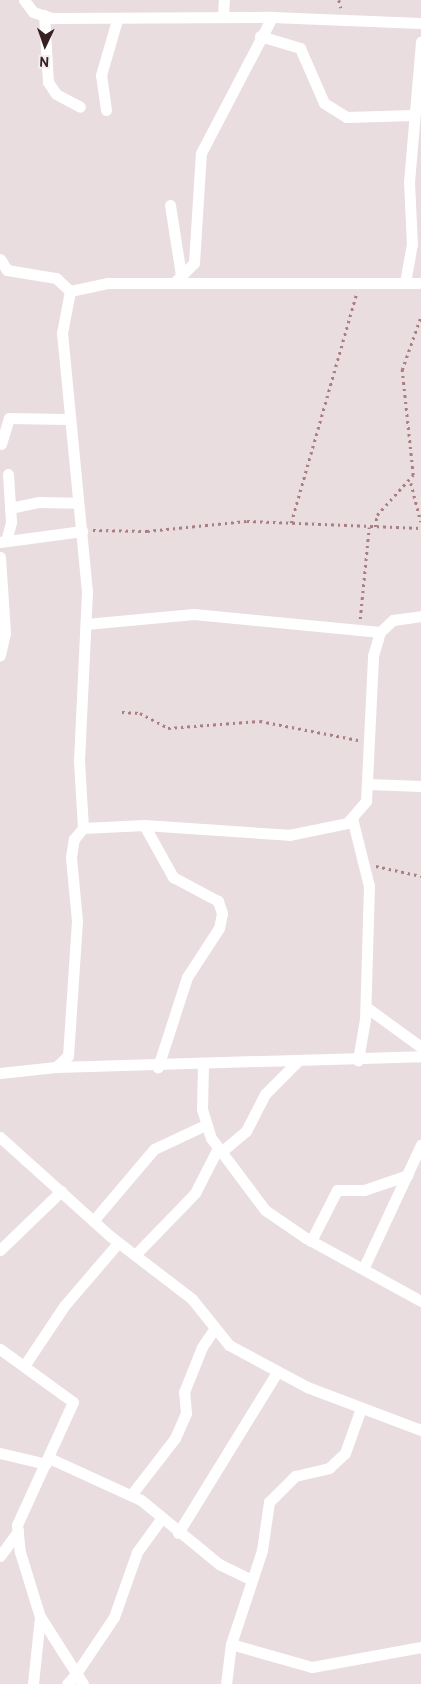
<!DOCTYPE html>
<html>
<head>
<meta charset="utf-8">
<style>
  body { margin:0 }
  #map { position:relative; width:421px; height:1684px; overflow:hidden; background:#e9dde0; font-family:Overpass,sans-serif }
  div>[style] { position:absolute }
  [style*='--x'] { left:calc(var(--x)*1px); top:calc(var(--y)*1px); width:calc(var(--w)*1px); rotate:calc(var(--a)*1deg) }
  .path>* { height:2.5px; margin-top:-1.25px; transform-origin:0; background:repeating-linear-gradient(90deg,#ab7e84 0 2.5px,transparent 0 6.5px) }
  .street>* { height:11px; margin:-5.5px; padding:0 5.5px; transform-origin:5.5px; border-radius:5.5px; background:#fff }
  span { translate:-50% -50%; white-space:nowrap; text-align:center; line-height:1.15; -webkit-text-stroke:4.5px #f6edf0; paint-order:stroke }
  .north { position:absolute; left:20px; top:20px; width:50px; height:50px; -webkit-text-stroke:4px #f6edf0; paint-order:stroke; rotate:183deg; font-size:14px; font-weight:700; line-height:20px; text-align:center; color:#372021 }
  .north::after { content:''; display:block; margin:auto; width:18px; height:22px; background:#372021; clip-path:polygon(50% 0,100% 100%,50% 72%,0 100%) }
</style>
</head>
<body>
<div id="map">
  <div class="path">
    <i style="--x:339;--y:0;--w:8;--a:76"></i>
    <i style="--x:411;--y:483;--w:40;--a:75.6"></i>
    <i style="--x:291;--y:523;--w:237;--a:-74.1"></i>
    <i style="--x:375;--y:527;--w:12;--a:-81"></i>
    <i style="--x:377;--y:515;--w:54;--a:-48"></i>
    <i style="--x:413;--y:475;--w:106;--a:-96"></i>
    <i style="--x:402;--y:370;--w:57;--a:-70.6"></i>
    <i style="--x:93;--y:530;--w:54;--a:1.1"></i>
    <i style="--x:147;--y:531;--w:100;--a:-5.7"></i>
    <i style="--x:247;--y:521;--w:174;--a:2.3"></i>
    <i style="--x:360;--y:619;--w:92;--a:-84.4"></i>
    <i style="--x:122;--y:712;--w:18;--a:3"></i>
    <i style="--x:140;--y:713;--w:32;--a:28"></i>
    <i style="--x:168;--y:728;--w:92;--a:-4.4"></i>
    <i style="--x:260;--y:721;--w:100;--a:11"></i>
    <i style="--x:376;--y:866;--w:46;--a:12.5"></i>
  </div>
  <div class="street">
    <i style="--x:24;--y:0;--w:15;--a:53"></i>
    <i style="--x:33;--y:12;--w:21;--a:17"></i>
    <i style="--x:53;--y:18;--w:219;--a:-0.3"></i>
    <i style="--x:272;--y:17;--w:149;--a:2.3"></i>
    <i style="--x:44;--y:15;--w:67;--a:86.6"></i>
    <i style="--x:48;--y:82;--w:14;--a:56"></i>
    <i style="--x:56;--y:94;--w:27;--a:28"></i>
    <i style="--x:223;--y:17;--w:17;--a:-87"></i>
    <i style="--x:260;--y:36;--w:42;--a:16.7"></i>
    <i style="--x:300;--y:48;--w:60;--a:66.4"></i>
    <i style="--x:324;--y:103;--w:26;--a:32"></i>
    <i style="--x:346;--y:117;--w:68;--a:-1.7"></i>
    <i style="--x:106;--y:110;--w:35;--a:-98"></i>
    <i style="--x:101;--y:75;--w:57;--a:-73.8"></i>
    <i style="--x:170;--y:205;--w:71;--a:81.1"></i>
    <i style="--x:0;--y:259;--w:13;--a:58"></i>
    <i style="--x:7;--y:270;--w:50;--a:9.3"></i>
    <i style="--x:56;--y:278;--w:19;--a:43"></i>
    <i style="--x:174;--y:283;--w:28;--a:-45"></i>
    <i style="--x:194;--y:263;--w:110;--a:-86.4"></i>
    <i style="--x:201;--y:153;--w:153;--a:-62.4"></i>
    <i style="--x:405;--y:283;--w:39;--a:-80"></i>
    <i style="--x:412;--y:245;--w:63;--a:-92.7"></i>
    <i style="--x:409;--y:182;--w:141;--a:-85.1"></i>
    <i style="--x:1;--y:444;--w:27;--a:-73"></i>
    <i style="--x:9;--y:418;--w:58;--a:1"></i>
    <i style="--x:10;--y:508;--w:30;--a:-12"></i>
    <i style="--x:39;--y:502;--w:39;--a:1"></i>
    <i style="--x:6;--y:541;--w:20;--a:-75"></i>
    <i style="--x:11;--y:522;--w:48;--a:-93.6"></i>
    <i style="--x:0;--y:542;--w:83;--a:-7.6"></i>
    <i style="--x:0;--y:557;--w:76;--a:86.2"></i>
    <i style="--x:5;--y:633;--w:23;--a:103"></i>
    <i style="--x:86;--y:624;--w:108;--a:-5.3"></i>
    <i style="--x:194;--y:614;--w:187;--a:5.5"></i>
    <i style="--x:368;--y:784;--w:53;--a:2.2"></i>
    <i style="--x:352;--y:818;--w:70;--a:76"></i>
    <i style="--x:369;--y:886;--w:133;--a:91.7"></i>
    <i style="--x:365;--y:1019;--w:42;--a:99.7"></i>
    <i style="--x:144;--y:825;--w:60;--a:60.9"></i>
    <i style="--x:173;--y:877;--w:51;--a:28.1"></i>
    <i style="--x:218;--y:901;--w:13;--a:72"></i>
    <i style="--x:222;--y:913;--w:15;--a:101"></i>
    <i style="--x:219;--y:928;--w:59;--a:123.1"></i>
    <i style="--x:187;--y:977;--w:95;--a:107.9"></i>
    <i style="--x:83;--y:828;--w:67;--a:-93.4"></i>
    <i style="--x:79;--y:761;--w:169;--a:-87.3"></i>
    <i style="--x:87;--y:592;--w:260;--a:-95.5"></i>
    <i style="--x:62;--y:333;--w:43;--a:-79.2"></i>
    <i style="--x:70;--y:291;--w:38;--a:-12"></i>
    <i style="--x:107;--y:283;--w:314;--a:0"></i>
    <i style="--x:366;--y:1007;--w:68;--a:36"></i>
    <i style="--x:203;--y:1065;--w:44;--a:91.3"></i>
    <i style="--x:202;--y:1109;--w:30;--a:73"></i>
    <i style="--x:211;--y:1138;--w:90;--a:53.1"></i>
    <i style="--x:265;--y:1210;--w:50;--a:34.3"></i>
    <i style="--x:306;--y:1238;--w:131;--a:28.7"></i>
    <i style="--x:56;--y:1067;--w:365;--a:-1.7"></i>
    <i style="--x:0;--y:1073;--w:56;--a:-6.1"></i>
    <i style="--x:56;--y:1067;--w:16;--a:-43"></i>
    <i style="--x:68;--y:1056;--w:135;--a:-86.2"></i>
    <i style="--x:77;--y:921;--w:64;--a:-95.4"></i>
    <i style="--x:71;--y:857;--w:18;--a:-81"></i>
    <i style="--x:74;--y:839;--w:14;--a:-51"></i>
    <i style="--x:83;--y:828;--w:61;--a:-2.8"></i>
    <i style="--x:144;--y:825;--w:145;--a:3.9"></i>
    <i style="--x:289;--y:835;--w:59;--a:-11.7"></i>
    <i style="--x:347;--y:823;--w:29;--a:-49"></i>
    <i style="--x:366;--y:801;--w:145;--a:-87.2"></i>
    <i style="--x:373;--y:656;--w:25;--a:-74"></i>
    <i style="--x:380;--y:632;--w:18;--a:-43"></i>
    <i style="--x:393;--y:620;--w:28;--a:-8"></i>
    <i style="--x:0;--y:1137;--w:148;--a:42"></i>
    <i style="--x:110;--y:1236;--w:103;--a:37.5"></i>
    <i style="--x:192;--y:1299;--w:59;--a:51.2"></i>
    <i style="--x:229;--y:1345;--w:89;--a:28.3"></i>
    <i style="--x:307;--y:1387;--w:122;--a:20.7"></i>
    <i style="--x:221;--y:1152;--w:33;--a:-40"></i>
    <i style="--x:246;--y:1131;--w:42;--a:-62.8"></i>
    <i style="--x:265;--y:1094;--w:45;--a:-45"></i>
    <i style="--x:93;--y:1221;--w:94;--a:-49.7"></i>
    <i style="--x:154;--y:1149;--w:56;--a:-25.2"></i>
    <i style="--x:311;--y:1241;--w:57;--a:-63"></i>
    <i style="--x:337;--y:1190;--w:27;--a:0"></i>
    <i style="--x:364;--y:1190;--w:46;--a:-18.8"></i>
    <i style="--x:0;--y:1250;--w:85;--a:-44"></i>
    <i style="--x:135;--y:1255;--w:86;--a:-45.9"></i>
    <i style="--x:195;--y:1193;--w:51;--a:-62.9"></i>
    <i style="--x:364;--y:1267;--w:135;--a:-65"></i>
    <i style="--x:0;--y:1349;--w:90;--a:36"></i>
    <i style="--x:73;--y:1402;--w:135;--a:114.5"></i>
    <i style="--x:17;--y:1525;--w:27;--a:84"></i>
    <i style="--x:20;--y:1552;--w:68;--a:72.9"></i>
    <i style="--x:40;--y:1617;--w:67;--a:96"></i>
    <i style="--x:24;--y:1366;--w:72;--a:-56.3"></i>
    <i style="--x:64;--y:1306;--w:83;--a:-49.4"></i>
    <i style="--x:0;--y:1453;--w:47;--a:13.4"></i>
    <i style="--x:49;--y:1458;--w:101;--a:24.5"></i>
    <i style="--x:141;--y:1500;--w:101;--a:39.4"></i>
    <i style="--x:219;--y:1564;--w:34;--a:26"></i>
    <i style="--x:131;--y:1495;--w:72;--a:-52.3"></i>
    <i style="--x:175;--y:1438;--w:27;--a:-66"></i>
    <i style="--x:186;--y:1413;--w:21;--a:-95"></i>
    <i style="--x:184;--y:1392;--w:48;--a:-68.2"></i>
    <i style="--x:202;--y:1347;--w:22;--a:-56"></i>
    <i style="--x:178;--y:1533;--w:189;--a:-58.4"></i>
    <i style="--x:0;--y:1556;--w:31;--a:-54"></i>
    <i style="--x:41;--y:1618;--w:78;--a:57.5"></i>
    <i style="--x:231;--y:1644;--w:84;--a:15.9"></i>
    <i style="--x:312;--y:1667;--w:111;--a:-10.4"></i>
    <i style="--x:77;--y:1672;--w:66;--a:-56.1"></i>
    <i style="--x:114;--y:1617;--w:69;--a:-70.5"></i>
    <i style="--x:137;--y:1552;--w:41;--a:-54"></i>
    <i style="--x:67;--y:1684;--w:15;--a:-48"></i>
    <i style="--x:226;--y:1684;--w:40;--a:-82.9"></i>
    <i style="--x:231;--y:1644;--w:99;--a:-71.7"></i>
    <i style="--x:262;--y:1550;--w:49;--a:-81.7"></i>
    <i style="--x:269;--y:1502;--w:37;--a:-45"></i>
    <i style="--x:295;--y:1476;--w:35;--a:-13"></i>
    <i style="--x:329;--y:1468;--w:22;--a:-43"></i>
    <i style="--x:345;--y:1453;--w:48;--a:-70.4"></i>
  </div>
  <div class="north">N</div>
</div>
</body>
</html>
